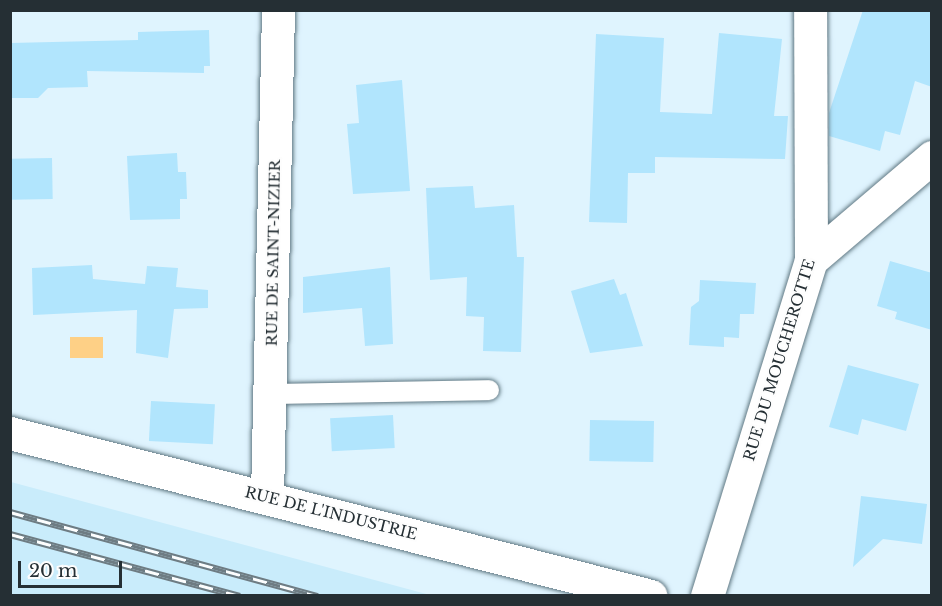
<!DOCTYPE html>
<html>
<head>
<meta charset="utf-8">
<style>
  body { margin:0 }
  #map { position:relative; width:942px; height:606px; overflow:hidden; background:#dff4fe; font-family:"Libre Baskerville",serif }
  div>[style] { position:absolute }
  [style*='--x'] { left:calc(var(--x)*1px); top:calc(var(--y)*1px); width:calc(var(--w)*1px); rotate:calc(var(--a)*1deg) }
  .built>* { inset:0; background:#c9ecfb }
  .water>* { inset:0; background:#fed086; transform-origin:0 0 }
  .building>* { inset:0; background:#b1e5fd; transform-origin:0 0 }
  .roads { filter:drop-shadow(0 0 2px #607883) drop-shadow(0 0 2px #607883) }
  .lane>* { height:20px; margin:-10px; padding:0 10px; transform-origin:10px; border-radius:10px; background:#fff }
  .street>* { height:33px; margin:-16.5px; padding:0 16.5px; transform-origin:16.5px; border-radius:16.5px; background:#fff }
  .rail>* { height:7px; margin-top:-3.5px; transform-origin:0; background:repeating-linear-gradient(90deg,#fdfdfd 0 14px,#6e7c83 0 28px); box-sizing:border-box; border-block:2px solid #6e7c83 }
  span { translate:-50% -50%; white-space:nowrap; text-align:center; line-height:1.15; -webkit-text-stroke:4.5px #fdfdfd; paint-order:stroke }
  .street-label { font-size:15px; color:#252f34 }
  .frame { position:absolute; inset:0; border:12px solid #252f34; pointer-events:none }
  .scale { position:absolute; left:18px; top:561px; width:104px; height:27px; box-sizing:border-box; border:3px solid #252f34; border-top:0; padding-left:8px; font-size:18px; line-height:21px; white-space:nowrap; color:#252f34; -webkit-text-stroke:4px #fdfdfd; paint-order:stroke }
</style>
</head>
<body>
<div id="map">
  <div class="built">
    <i style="clip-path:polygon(11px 482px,430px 595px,11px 595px)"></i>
  </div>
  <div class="water">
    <i style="left:70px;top:337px;width:33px;height:21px"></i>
  </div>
  <div class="building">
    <i style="clip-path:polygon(863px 10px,932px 10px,932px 87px,915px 81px,900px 135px,885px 131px,880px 151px,829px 136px,829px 113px)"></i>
    <i style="clip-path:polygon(209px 30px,210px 66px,204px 66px,204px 73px,87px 71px,88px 87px,48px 88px,38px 98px,10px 98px,10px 43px,138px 40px,138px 32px)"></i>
    <i style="clip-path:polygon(719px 33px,782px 39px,774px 116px,788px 116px,785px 159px,655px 157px,655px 173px,628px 173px,627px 223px,589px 222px,596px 34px,664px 38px,660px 112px,712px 114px)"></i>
    <i style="clip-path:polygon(402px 80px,410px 191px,353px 194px,347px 124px,359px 123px,356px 85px)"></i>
    <i style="clip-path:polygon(177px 153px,178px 172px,186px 172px,187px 199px,180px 199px,180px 219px,130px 220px,127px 156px)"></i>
    <i style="left:52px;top:158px;width:41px;height:42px;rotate:89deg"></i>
    <i style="clip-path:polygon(473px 186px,475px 208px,514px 205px,517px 257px,524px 257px,521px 352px,483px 351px,484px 317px,466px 316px,467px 277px,430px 280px,426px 188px)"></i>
    <i style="clip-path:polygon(890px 261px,932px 273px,932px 330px,895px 319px,897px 312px,877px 306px)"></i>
    <i style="clip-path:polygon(92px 265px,93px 279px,145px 284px,147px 266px,178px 268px,176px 287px,208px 290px,208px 308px,174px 309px,168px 358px,136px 353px,137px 310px,33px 315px,32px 268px)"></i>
    <i style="clip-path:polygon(390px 267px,393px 344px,365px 346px,362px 308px,303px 313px,303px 277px)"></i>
    <i style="clip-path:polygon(614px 279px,620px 295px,626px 293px,643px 346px,590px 353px,571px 291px)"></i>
    <i style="clip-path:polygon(700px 280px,756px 283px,754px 314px,740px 314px,739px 338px,724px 337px,724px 347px,689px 345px,691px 307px,699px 301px)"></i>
    <i style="clip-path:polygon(848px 365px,919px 384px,906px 431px,862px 419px,858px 435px,829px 427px)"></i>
    <i style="left:151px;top:401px;width:64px;height:40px;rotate:3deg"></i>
    <i style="left:393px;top:415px;width:33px;height:63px;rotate:87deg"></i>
    <i style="left:590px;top:420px;width:64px;height:41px;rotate:1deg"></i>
    <i style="clip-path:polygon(861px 496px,927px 504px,922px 544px,883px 539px,853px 567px)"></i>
  </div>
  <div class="roads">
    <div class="lane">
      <i style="--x:269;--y:394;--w:220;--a:-1"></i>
    </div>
    <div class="street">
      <i style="--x:811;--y:260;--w:159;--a:-40.4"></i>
      <i style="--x:10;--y:433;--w:661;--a:14.27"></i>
      <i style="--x:267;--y:496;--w:486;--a:-88.7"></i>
      <i style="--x:707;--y:596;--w:352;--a:-72.8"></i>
      <i style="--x:811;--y:260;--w:250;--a:-90.2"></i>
    </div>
  </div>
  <div class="rail">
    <i style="--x:10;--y:512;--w:319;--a:15.3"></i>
    <i style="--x:10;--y:534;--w:238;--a:15.1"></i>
  </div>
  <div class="street-label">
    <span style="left:273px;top:253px;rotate:-89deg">RUE DE SAINT-NIZIER</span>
    <span style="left:779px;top:360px;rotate:-73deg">RUE DU MOUCHEROTTE</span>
    <span style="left:331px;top:513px;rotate:14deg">RUE DE L'INDUSTRIE</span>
  </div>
  <div class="frame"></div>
  <div class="scale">20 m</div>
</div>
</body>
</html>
